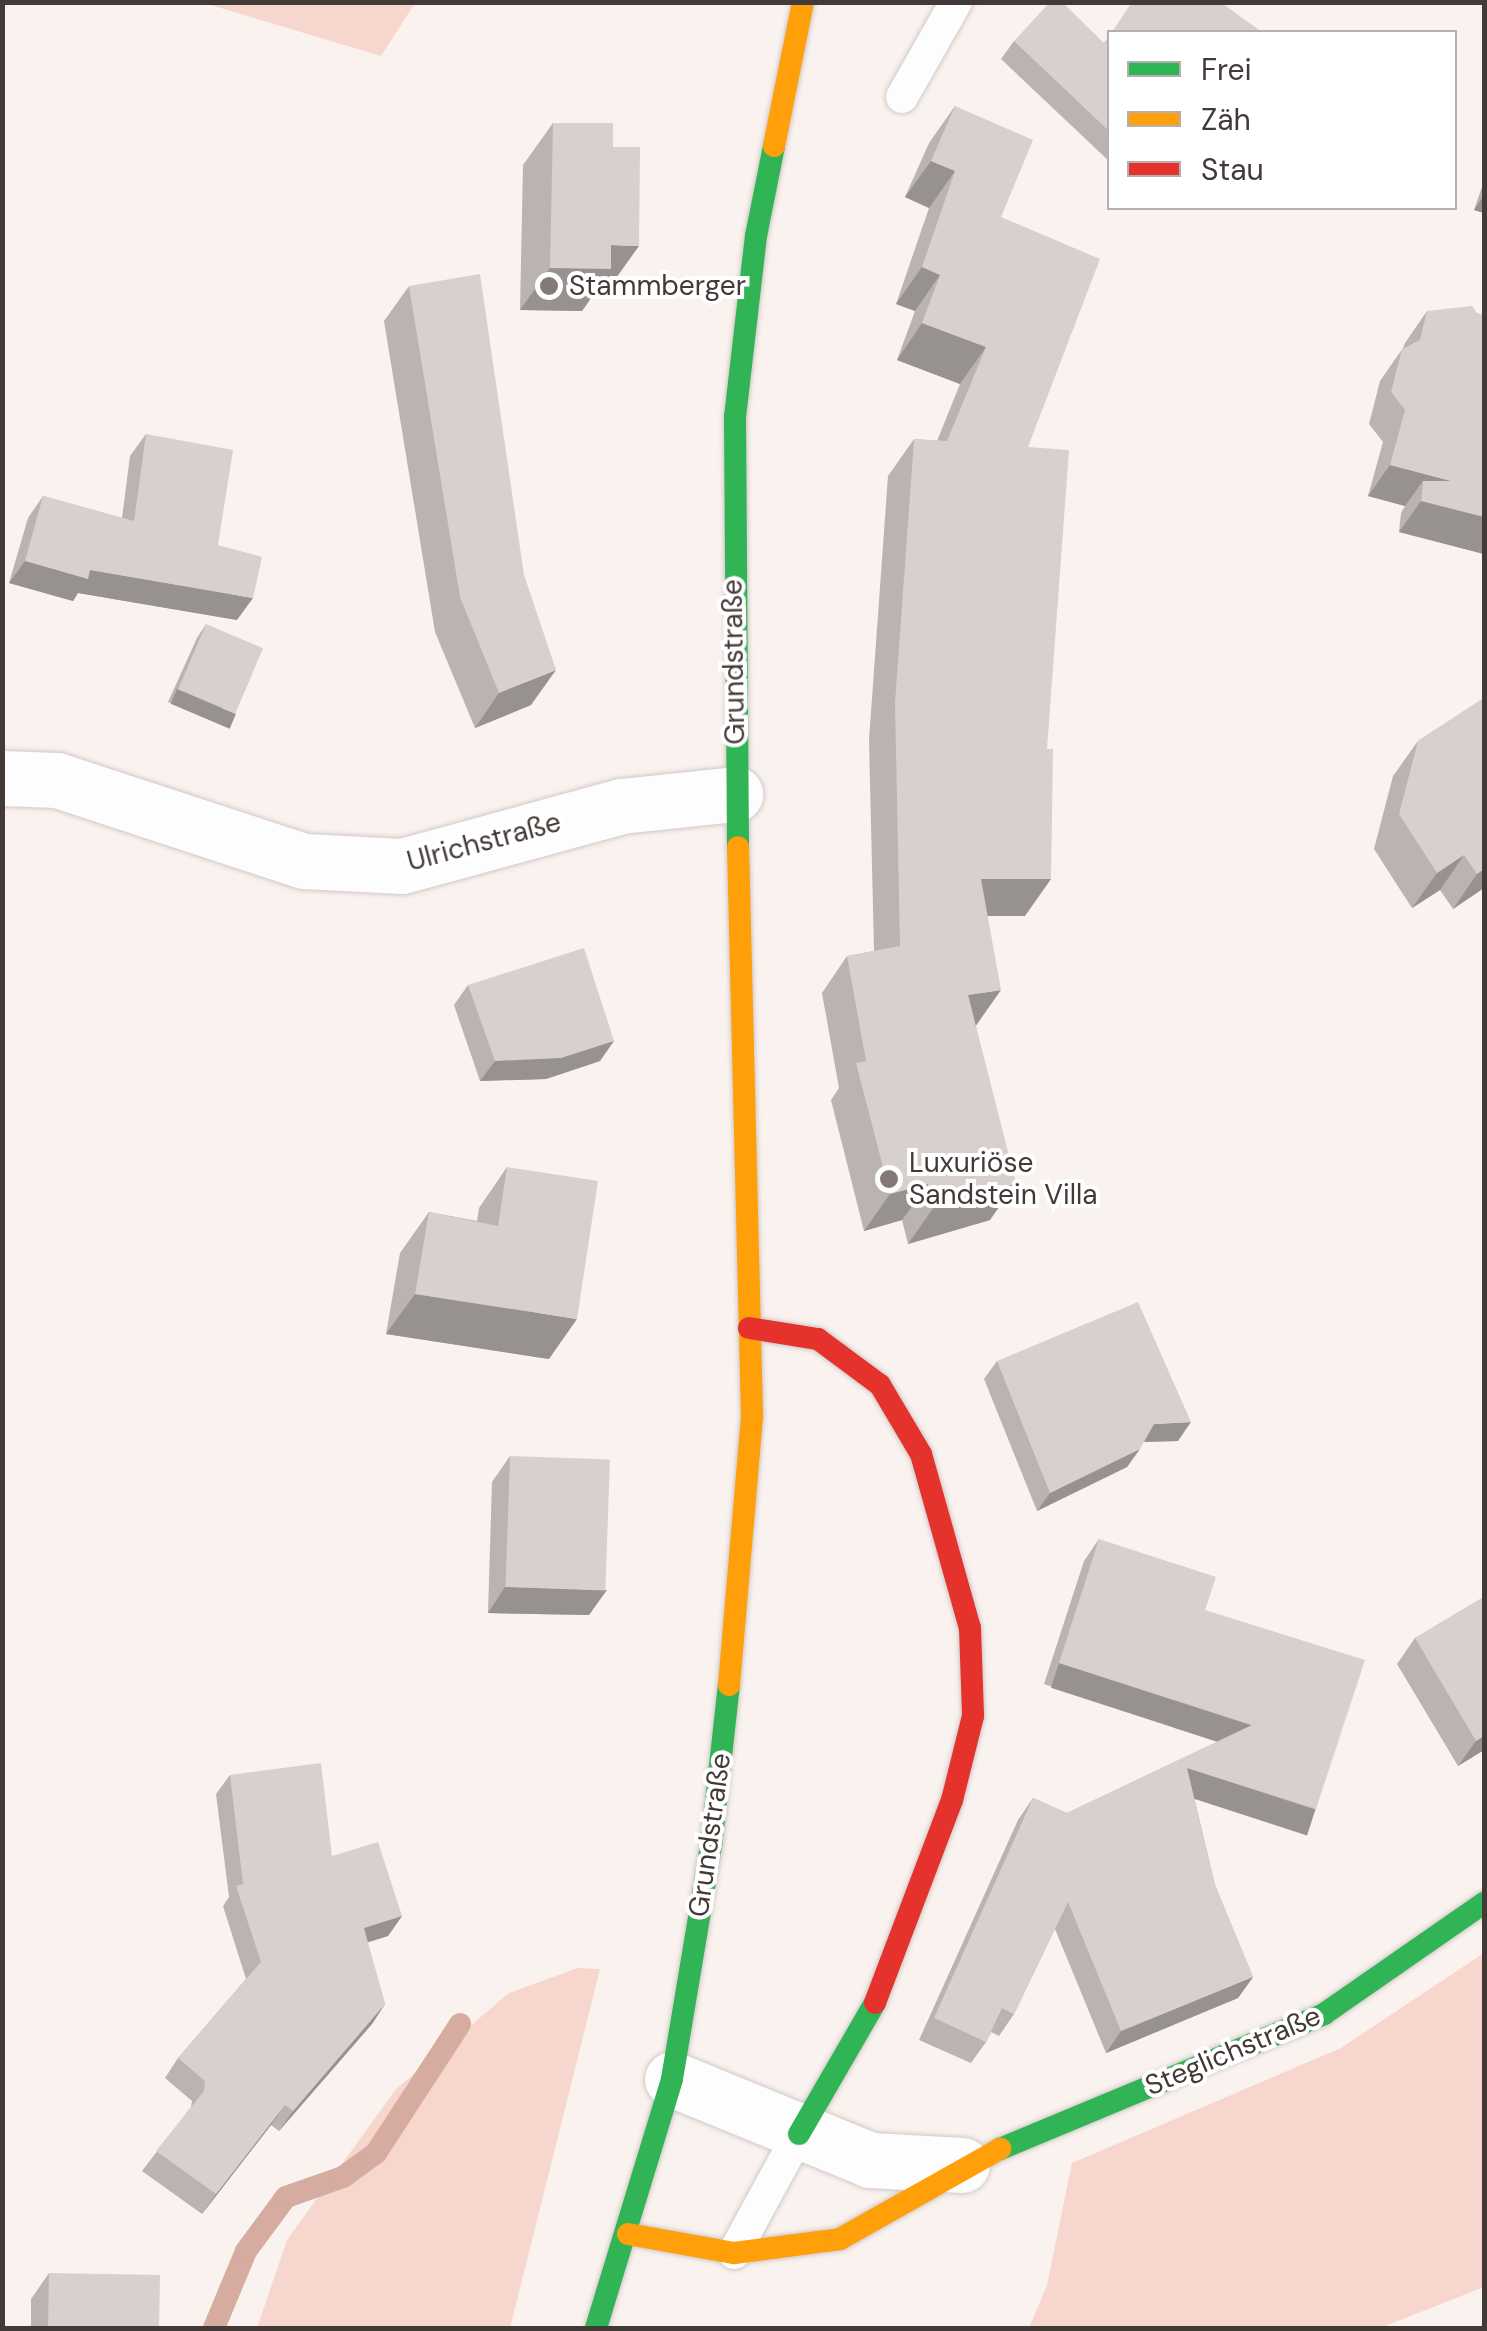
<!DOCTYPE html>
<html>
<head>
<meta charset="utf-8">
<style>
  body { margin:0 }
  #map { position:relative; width:1487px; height:2331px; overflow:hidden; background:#faf2ef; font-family:"DM Sans",sans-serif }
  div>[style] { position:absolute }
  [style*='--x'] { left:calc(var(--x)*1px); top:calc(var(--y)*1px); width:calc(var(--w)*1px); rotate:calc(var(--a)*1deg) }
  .green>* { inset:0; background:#f7d6cd }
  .stream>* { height:22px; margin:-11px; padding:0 11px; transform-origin:11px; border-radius:11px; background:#d6aba0 }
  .roads { filter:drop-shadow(0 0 2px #d1c9c7) drop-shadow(0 0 2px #d1c9c7) }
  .lane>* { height:32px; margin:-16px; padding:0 16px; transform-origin:16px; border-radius:16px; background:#fefdfd }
  .street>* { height:55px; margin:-27.5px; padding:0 27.5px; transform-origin:27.5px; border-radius:27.5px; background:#fefdfd }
  .fast>* { height:22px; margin:-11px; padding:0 11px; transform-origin:11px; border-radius:11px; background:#30b455 }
  .slow>* { height:22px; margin:-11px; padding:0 11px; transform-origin:11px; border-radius:11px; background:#ff9f0a }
  .jam>* { height:22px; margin:-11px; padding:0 11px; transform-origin:11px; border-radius:11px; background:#e5322d }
  .wall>* { inset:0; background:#bab3b0 }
  .shaded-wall>* { inset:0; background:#979290; transform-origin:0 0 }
  .building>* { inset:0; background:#d8d0cd; transform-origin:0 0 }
  .dots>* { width:28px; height:28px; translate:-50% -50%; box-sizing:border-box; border:5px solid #fff; border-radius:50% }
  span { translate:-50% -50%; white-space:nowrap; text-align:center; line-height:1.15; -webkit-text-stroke:8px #fff; paint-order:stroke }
  .poi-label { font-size:28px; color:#433937 }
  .left { translate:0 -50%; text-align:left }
  .street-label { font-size:28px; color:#433937 }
  .frame { position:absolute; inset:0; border:5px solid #433937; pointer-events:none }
  .legend { position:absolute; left:1107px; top:30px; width:350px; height:180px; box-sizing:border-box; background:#fff; border:2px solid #b4b0af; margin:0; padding:12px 18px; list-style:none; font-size:30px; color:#433937 }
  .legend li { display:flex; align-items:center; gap:20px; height:50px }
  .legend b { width:50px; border:2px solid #b4b0af }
</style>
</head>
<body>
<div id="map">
  <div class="green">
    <i style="clip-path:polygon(204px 3px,415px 3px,381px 56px)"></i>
    <i style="clip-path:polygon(1484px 1953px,1484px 2287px,1380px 2328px,1029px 2328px,1047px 2285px,1072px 2163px,1341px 2048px)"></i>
    <i style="clip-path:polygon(578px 1968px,600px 1969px,510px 2328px,257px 2328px,287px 2240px,396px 2089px,509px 1993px)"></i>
  </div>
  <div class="stream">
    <i style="--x:214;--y:2328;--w:83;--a:-67.4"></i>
    <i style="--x:246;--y:2251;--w:67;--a:-53.5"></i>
    <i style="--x:286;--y:2197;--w:60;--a:-19.3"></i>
    <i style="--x:343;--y:2177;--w:41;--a:-36"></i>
    <i style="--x:376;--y:2153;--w:154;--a:-56.9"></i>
  </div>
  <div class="roads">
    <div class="lane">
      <i style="--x:902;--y:97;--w:109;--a:-60.4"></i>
      <i style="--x:734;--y:2253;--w:136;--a:-61.4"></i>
    </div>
    <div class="street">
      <i style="--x:2;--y:778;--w:55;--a:2.1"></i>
      <i style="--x:57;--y:780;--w:260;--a:18.2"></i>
      <i style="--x:304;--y:861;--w:98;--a:2.9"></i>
      <i style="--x:402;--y:866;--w:227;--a:-15.3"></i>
      <i style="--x:621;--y:806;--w:115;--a:-6"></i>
      <i style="--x:672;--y:2079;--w:214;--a:22.2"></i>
      <i style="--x:870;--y:2160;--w:92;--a:3.1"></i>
    </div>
    <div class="fast">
      <i style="--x:738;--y:847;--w:430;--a:-90.4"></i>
      <i style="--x:735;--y:417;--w:182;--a:-83.4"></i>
      <i style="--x:756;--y:236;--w:92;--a:-78.7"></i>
      <i style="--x:799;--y:2134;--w:151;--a:-59.9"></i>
      <i style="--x:1000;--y:2149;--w:351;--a:-22.6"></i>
      <i style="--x:1324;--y:2014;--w:195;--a:-34.8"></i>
      <i style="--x:596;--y:2328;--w:260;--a:-73"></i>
      <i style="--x:672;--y:2079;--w:235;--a:-80.5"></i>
      <i style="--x:711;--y:1847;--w:163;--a:-83.7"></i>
    </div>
    <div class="slow">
      <i style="--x:774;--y:146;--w:147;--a:-78.6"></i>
      <i style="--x:729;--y:1685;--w:271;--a:-85.1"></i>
      <i style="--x:752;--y:1415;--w:568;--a:-91.41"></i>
      <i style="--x:628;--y:2234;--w:108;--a:10.2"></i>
      <i style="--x:734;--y:2253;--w:107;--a:-7.5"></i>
      <i style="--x:840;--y:2239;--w:184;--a:-29.4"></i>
    </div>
    <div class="jam">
      <i style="--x:749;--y:1328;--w:70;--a:9.1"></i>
      <i style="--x:818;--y:1339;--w:77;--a:36.6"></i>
      <i style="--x:880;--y:1385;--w:80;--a:59.3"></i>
      <i style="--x:921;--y:1454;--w:181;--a:74.3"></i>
      <i style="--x:970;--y:1628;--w:88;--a:88"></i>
      <i style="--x:973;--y:1716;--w:87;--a:104"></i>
      <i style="--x:952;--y:1800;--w:217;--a:110.8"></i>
    </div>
  </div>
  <div class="wall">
    <i style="clip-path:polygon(1110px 35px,1110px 162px,1001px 59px,1014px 41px,1104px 43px)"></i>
    <i style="clip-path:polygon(955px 106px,1001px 217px,1028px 447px,1025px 916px,988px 916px,976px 1026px,990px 1220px,908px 1244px,902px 1220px,864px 1231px,831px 1100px,839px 1088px,822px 993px,847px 956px,874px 951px,869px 740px,888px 476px,914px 439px,937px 441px,960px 384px,897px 360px,915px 311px,896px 304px,929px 208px,905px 197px,929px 143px)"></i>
    <i style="clip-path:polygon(553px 123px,609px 288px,598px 288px,582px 311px,520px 310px,523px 165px)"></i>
    <i style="clip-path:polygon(1484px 181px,1484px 213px,1474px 210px)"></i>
    <i style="clip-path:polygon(409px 286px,531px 705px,475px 728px,435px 632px,384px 321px)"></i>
    <i style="clip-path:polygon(1427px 311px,1484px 554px,1399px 532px,1401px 513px,1405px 506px,1368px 496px,1383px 442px,1369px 424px,1380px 381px,1403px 348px,1405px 343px)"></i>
    <i style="clip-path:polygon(146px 434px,218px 545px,237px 620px,78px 593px,73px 601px,9px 583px,28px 518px,43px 496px,122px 518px,130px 456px)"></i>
    <i style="clip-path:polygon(206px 624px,226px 727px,168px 702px,197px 638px)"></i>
    <i style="clip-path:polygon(1484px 698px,1484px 888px,1453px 909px,1440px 890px,1412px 908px,1374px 849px,1393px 776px,1418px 741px)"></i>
    <i style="clip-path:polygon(468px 985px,600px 1061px,546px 1079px,480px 1081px,454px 1005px)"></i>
    <i style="clip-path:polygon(507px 1167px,549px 1359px,386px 1334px,400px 1253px,429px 1212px,477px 1221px,479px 1208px)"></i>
    <i style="clip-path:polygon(997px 1361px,1178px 1441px,1143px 1442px,1127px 1467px,1037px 1511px,984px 1379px)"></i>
    <i style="clip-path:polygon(510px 1456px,589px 1615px,488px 1613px,492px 1482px)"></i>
    <i style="clip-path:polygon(1099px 1539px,1205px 1610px,1316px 1809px,1301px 1831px,1194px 1797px,1215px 1885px,1253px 1977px,1238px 1998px,1106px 2053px,1055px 1929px,1014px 2014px,999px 2036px,991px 2032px,986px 2042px,971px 2063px,919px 2040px,1018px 1820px,1033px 1798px,1067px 1813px,1219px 1741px,1044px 1684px,1084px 1561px)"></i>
    <i style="clip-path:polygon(1484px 1597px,1484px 1750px,1458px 1766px,1397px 1664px,1415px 1638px)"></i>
    <i style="clip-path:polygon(230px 1775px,332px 1856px,402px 1916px,388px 1936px,367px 1942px,385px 2004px,372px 2024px,279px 2131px,271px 2125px,202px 2214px,142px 2171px,191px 2107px,192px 2101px,165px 2078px,178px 2058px,246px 1979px,223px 1906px,229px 1897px,216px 1794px)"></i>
    <i style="clip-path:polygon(49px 2273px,160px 2328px,31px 2328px,31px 2299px)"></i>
  </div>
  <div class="shaded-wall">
    <i style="clip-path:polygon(931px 161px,955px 171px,929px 208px,905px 197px)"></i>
    <i style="clip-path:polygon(1484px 195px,1484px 213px,1474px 210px)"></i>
    <i style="clip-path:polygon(611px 245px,639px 246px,609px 288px,598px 288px,582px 311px,520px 310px,550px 268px)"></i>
    <i style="clip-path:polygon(922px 267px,940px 275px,915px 311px,896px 304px)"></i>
    <i style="clip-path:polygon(922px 323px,986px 347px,960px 384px,897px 360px)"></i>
    <i style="clip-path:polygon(1390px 465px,1451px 481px,1484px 517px,1484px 554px,1399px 532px,1421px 501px,1423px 481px,1405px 506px,1368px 496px)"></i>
    <i style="clip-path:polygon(25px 561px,90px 570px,253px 598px,237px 620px,78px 593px,73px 601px,9px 583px)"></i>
    <i style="clip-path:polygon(556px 670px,531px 705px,475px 728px,499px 693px)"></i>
    <i style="left:177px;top:689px;width:64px;height:16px;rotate:23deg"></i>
    <i style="clip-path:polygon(1464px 855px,1440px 890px,1412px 908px,1437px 873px)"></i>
    <i style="clip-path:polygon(1484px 869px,1484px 888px,1453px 909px,1477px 874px)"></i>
    <i style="clip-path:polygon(981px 879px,1051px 879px,1025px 916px,955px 916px)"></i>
    <i style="clip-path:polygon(1001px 990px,975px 1027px,968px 995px)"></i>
    <i style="clip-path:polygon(614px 1041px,600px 1061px,546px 1079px,480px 1081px,495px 1061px)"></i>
    <i style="clip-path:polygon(1016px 1183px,990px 1220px,908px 1244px,934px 1207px)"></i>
    <i style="clip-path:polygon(928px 1184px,902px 1220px,864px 1231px,890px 1194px)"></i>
    <i style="clip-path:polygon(415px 1294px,577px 1319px,549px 1359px,386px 1334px)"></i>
    <i style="clip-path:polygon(1191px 1422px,1178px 1441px,1141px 1442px,1154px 1424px)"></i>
    <i style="clip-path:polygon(1140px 1449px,1127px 1467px,1037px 1511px,1050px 1493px)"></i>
    <i style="clip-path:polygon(505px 1587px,607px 1590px,589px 1615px,488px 1613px)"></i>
    <i style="left:1059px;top:1663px;width:203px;height:26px;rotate:18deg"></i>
    <i style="clip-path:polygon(1484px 1736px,1484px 1750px,1458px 1766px,1476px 1741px)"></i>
    <i style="left:1187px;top:1768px;width:135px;height:27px;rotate:18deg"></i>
    <i style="clip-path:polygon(402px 1916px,388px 1936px,350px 1948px,364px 1928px)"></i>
    <i style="clip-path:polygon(1253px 1977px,1238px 1998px,1106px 2053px,1121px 2031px)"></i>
    <i style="clip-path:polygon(385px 2004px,372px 2024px,279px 2131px,293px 2111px)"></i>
    <i style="clip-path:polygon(285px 2105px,271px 2125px,202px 2214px,216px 2194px)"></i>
  </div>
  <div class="building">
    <i style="clip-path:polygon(1050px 2px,1062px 2px,1104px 43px,1110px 36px,1110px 132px,1014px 41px)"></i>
    <i style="clip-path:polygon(1132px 2px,1224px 2px,1223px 4px,1262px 32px,1112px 32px)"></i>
    <i style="clip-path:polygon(955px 106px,1033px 140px,1001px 217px,1100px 259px,1028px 447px,1069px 450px,1047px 749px,1053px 749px,1051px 879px,981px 879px,1001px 990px,968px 995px,1016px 1183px,934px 1207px,928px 1184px,890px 1194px,856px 1063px,866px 1061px,847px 956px,900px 946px,895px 703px,914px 439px,947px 441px,986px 347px,922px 323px,940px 275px,922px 267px,955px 171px,931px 161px)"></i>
    <i style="clip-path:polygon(553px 123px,613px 123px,613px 147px,640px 147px,639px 246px,611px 245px,611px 269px,550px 268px)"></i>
    <i style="clip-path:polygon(480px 274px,524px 575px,556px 670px,499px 693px,460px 597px,409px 286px)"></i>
    <i style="clip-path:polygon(1472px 306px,1477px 313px,1484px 315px,1484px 517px,1421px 501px,1423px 481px,1451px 481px,1390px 465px,1405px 410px,1391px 392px,1402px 349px,1420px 340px,1427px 311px)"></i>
    <i style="clip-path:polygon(146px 434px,233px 450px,218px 545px,262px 557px,253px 598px,90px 570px,88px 579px,25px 561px,43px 496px,134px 521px)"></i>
    <i style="left:206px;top:624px;width:62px;height:71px;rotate:23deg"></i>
    <i style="clip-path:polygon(1484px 698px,1484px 869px,1477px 874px,1464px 855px,1437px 873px,1399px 814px,1418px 741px)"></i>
    <i style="clip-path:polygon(584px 948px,614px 1041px,561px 1058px,495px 1061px,468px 985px)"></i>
    <i style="clip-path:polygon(507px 1167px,598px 1181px,577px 1319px,415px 1294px,429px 1212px,498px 1226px)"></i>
    <i style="clip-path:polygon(1138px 1302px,1191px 1422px,1154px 1424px,1140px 1449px,1050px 1493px,997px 1361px)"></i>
    <i style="left:510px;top:1456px;width:100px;height:131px;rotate:2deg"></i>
    <i style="clip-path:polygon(1099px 1539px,1216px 1577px,1205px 1610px,1365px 1660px,1316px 1809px,1187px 1768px,1215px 1885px,1253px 1977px,1121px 2031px,1068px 1902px,1014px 2014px,1002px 2008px,986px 2042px,934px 2018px,1033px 1798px,1067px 1813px,1252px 1725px,1059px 1663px)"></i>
    <i style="clip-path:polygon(1484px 1597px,1484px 1736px,1476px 1741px,1415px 1638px)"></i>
    <i style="clip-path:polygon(321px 1763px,332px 1856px,378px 1842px,402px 1916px,364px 1928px,385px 2004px,293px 2111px,285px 2105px,216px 2194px,156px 2151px,204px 2091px,205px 2081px,178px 2058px,261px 1962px,236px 1886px,243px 1884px,230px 1775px)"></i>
    <i style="left:49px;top:2273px;width:111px;height:55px;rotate:1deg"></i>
  </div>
  <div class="dots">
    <i style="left:549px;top:286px;background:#837a77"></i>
    <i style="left:889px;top:1179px;background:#837a77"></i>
  </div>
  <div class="poi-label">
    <span class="left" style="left:569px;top:286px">Stammberger</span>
    <span class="left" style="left:909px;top:1179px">Luxuriöse<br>Sandstein Villa</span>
  </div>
  <div class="street-label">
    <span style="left:734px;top:662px;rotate:-91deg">Grundstraße</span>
    <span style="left:484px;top:842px;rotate:-15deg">Ulrichstraße</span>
    <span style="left:710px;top:1835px;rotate:-82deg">Grundstraße</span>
    <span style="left:1233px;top:2051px;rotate:-23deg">Steglichstraße</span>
  </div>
  <div class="frame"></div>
  <ul class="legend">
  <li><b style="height:12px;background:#30b455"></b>Frei</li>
  <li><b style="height:12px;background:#ff9f0a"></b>Zäh</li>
  <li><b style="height:12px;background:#e5322d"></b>Stau</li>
  </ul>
</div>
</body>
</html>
